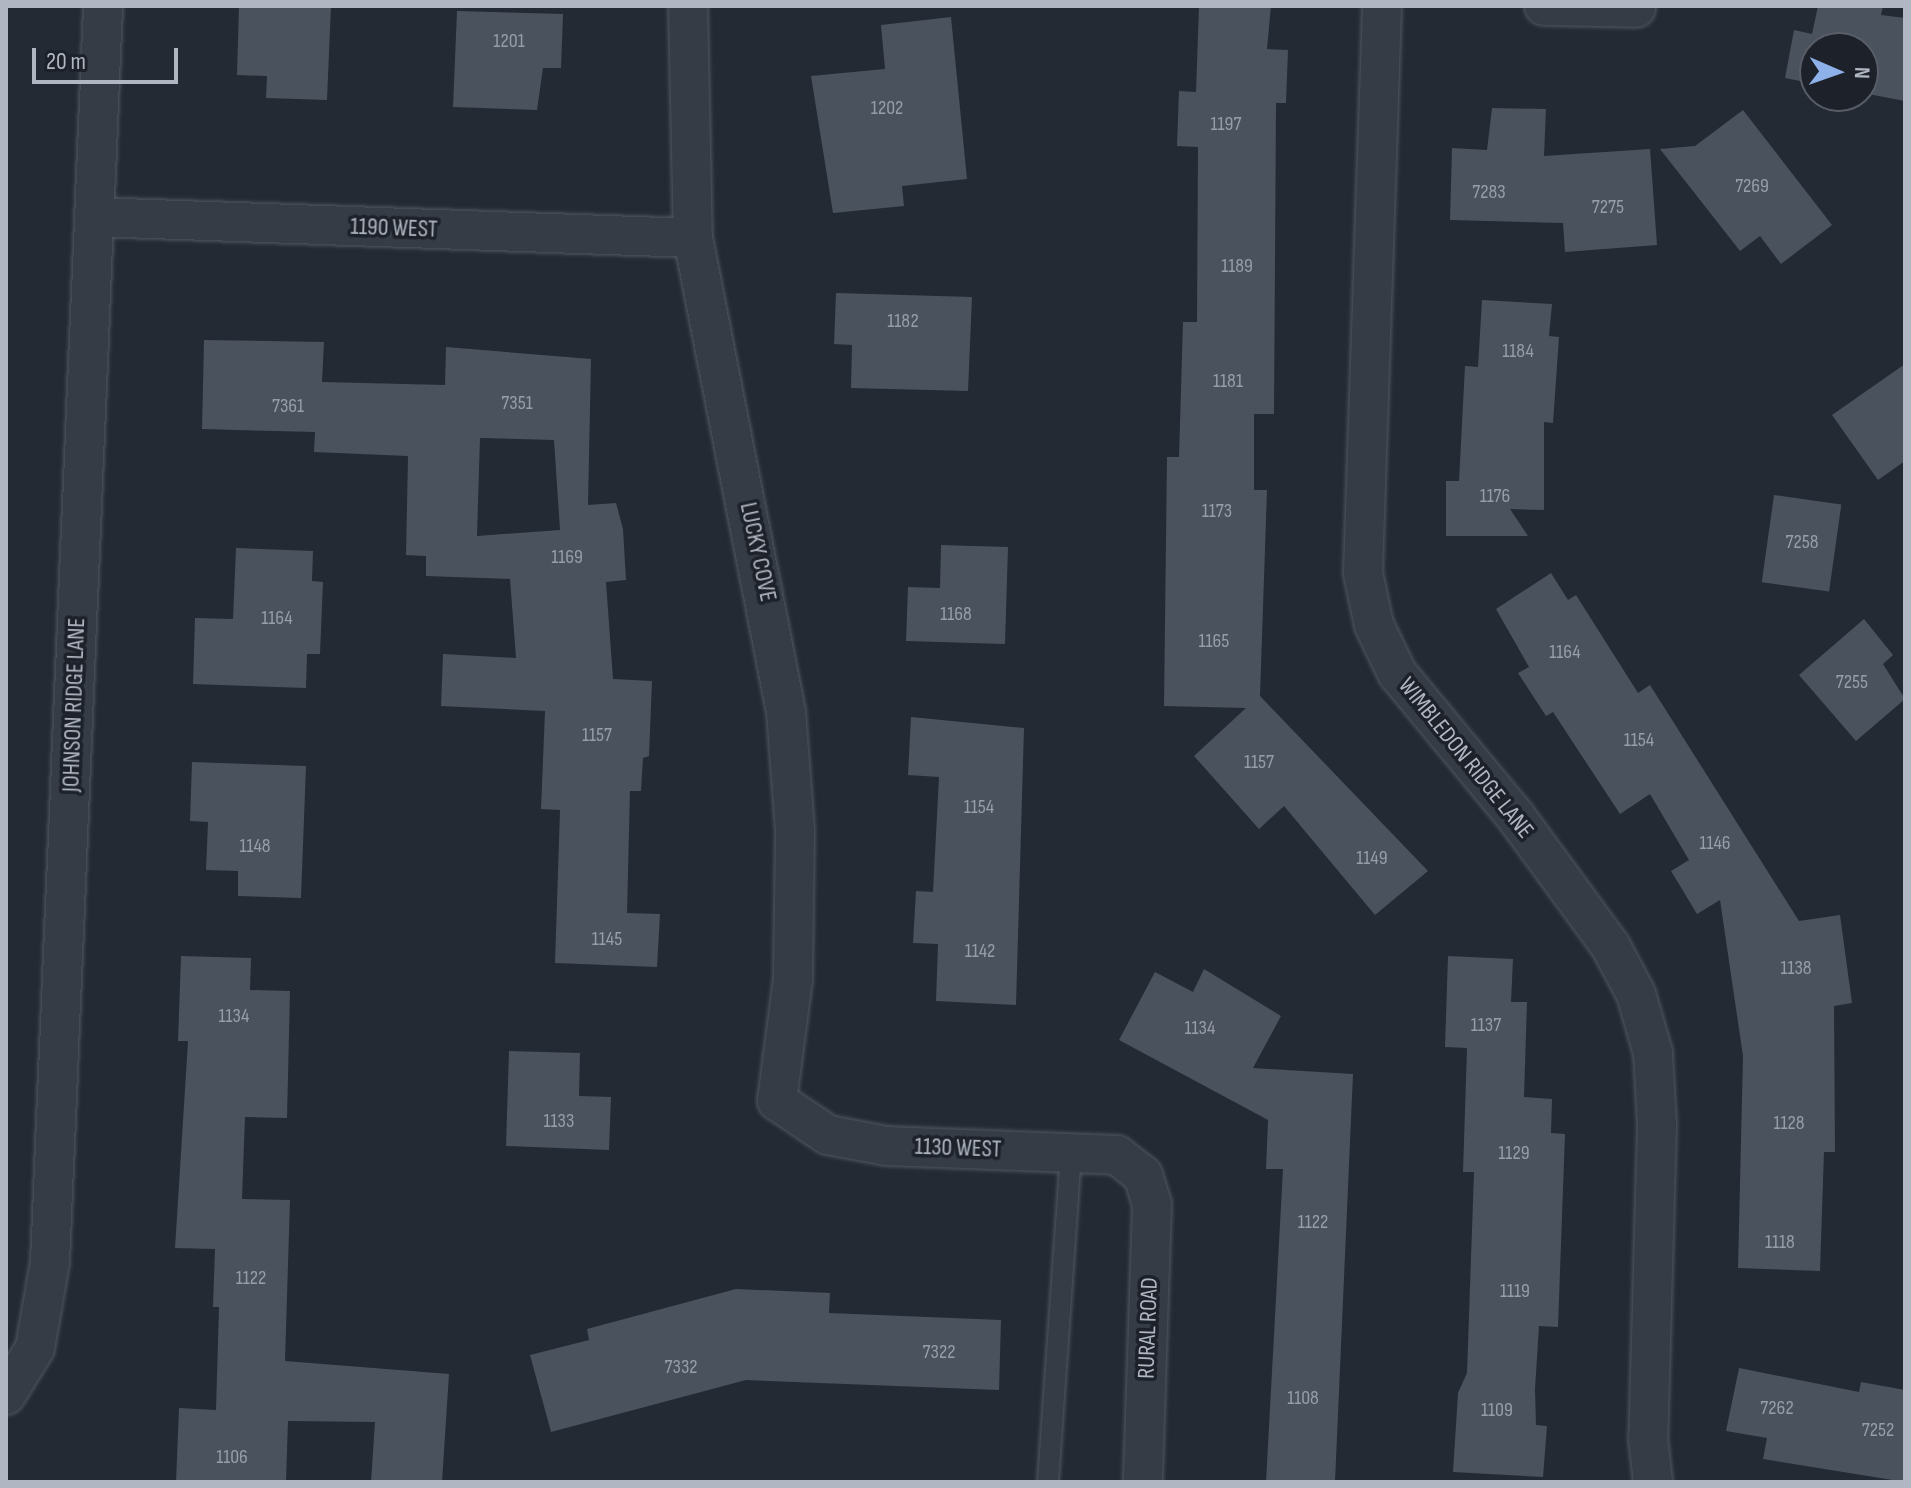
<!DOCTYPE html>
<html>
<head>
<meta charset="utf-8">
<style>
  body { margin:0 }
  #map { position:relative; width:1911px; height:1488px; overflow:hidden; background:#232a34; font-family:"Sofia Sans Condensed",sans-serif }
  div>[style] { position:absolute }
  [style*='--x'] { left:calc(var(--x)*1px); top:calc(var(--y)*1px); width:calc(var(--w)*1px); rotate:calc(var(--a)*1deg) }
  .building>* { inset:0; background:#4a525e; transform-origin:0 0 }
  .roads { filter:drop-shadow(0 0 2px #515760) drop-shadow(0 0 2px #515760) }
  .service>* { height:20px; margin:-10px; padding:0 10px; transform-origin:10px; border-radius:10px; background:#363c45 }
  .minor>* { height:38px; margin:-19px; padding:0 19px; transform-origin:19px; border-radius:19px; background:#363c45 }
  span { translate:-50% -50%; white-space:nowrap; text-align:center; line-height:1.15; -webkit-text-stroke:7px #1c212a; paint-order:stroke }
  .number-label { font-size:20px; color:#979ea9 }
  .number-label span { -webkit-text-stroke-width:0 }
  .street-label { font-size:24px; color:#b1b7c2 }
  .frame { position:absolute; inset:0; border:8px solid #b1b7c2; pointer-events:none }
  .north { position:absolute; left:1799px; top:32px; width:80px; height:80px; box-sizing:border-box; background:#1c212a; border:2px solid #585d67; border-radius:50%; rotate:92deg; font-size:22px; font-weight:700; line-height:32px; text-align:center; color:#b1b7c2 }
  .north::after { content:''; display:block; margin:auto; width:28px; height:36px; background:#8fb1e9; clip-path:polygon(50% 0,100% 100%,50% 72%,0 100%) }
  .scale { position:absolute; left:32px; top:48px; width:146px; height:36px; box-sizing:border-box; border:4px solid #b1b7c2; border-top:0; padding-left:10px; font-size:24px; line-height:28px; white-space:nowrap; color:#b1b7c2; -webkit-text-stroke:6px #1c212a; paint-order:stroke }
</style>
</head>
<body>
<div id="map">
  <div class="building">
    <i style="clip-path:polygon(239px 6px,331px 6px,327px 100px,266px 98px,267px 76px,237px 75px)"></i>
    <i style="clip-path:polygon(1199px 6px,1271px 6px,1267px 49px,1288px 50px,1286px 103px,1276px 103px,1274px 414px,1254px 414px,1254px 490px,1267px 490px,1260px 696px,1428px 871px,1375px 915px,1284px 806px,1259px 829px,1194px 756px,1246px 708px,1164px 706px,1167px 457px,1179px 457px,1183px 322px,1197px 322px,1198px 147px,1177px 146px,1179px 91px,1196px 92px)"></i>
    <i style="clip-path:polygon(1818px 6px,1883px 6px,1881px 15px,1905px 18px,1905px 101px,1863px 93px,1863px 48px,1815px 48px,1815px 84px,1785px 78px,1794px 30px,1812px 34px)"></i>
    <i style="clip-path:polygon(457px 11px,563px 14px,561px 68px,543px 68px,537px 110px,453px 107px)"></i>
    <i style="clip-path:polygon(951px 17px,967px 179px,902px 186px,904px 206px,833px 213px,811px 76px,885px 69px,881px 25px)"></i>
    <i style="clip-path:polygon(1492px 108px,1546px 109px,1544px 156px,1650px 149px,1657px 245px,1565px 252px,1563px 223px,1450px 220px,1452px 148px,1487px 150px)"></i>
    <i style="clip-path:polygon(1743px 110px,1832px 225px,1781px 264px,1760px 236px,1740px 251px,1660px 149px,1695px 146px)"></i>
    <i style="clip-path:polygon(836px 293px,972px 297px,968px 391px,851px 388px,852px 345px,834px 344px)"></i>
    <i style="clip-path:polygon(1482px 300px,1552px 304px,1549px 336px,1559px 337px,1553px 423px,1544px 422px,1544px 510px,1510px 509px,1528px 536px,1446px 536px,1446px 481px,1459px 481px,1465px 366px,1478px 367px)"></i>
    <i style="clip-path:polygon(evenodd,204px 340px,324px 342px,322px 382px,445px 385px,446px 347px,591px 359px,588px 505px,616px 503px,623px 529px,626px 580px,606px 582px,613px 679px,652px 681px,649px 756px,643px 758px,641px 791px,630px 791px,627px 913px,660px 914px,657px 967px,555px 963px,560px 810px,541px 809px,545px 711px,441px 706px,443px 654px,516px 658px,510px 579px,426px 576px,426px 556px,406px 555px,408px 456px,314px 452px,315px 432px,202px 429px,204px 340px,480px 438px,554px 440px,560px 530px,477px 536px,480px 438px)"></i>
    <i style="clip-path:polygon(1905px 364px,1905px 461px,1878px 480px,1832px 415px)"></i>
    <i style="left:1774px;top:495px;width:68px;height:88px;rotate:8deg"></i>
    <i style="clip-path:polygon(941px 545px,1008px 547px,1005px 644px,906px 641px,908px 587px,940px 588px)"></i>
    <i style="clip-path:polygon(236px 548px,313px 551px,312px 581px,323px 582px,320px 654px,307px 654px,306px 688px,193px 684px,195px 618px,233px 619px)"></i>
    <i style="clip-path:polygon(1551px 573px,1568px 600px,1576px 595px,1638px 693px,1650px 685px,1799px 921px,1840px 915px,1852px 1003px,1834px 1006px,1835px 1152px,1824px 1152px,1820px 1271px,1738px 1268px,1743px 1056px,1720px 900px,1697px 914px,1671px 871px,1689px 860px,1650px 794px,1620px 814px,1553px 712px,1546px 716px,1518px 673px,1529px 667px,1496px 609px)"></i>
    <i style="clip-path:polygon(1864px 619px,1893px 655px,1883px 664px,1905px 699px,1856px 741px,1799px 675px)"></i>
    <i style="clip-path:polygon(911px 717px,1024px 728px,1016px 1005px,936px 1001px,938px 944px,913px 943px,916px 891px,933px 892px,939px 777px,908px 775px)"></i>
    <i style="clip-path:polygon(192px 762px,306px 766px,301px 898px,238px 896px,238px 871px,206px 870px,208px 822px,190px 821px)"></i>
    <i style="clip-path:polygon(181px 956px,251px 958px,250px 990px,290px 991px,287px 1118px,245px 1117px,242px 1199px,290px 1200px,285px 1361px,449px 1374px,442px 1482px,371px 1482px,375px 1422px,288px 1421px,286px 1482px,176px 1482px,179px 1408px,216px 1410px,219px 1307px,213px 1307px,215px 1249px,175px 1248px,188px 1041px,178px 1041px)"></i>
    <i style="clip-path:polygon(1448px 956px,1513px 959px,1511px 1002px,1527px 1002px,1524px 1097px,1552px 1099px,1551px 1133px,1565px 1134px,1558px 1327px,1539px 1326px,1535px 1389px,1536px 1425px,1547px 1426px,1543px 1477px,1453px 1472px,1458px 1393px,1467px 1373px,1474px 1172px,1463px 1172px,1467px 1048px,1445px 1047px)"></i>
    <i style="clip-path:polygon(1204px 969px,1281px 1016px,1253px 1068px,1353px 1074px,1335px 1482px,1266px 1482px,1283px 1169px,1266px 1169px,1268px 1120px,1119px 1040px,1155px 972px,1193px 992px)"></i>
    <i style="clip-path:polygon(509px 1051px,580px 1053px,579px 1096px,611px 1097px,609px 1150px,506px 1146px)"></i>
    <i style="clip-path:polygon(736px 1289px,830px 1293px,829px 1313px,1001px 1320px,999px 1390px,746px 1380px,551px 1432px,530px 1355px,589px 1340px,587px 1329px)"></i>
    <i style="clip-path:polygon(1739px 1368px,1859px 1392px,1861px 1382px,1905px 1390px,1905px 1482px,1763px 1459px,1767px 1438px,1726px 1431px)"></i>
  </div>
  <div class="roads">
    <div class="service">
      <i style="--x:1048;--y:1482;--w:332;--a:-86"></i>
    </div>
    <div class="minor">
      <i style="--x:688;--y:6;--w:232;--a:88.8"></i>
      <i style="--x:693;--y:238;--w:482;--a:78.9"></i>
      <i style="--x:786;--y:711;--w:121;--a:85.7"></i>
      <i style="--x:795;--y:832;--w:147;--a:90.8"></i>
      <i style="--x:793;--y:979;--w:123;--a:97.5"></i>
      <i style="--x:777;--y:1101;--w:61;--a:33.7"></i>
      <i style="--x:828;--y:1135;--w:59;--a:10.7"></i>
      <i style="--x:886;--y:1146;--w:231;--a:2.2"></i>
      <i style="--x:1117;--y:1155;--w:33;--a:38"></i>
      <i style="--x:1143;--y:1175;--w:31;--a:73"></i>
      <i style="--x:1152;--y:1205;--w:277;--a:91.9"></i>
      <i style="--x:1382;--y:6;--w:567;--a:91.92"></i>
      <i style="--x:1363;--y:573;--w:53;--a:78.1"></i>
      <i style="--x:1374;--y:625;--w:53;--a:64.4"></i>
      <i style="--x:1397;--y:673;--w:187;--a:50.4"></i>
      <i style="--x:1516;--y:817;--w:161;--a:53.8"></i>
      <i style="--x:1611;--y:947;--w:53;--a:62"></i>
      <i style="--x:1636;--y:994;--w:61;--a:73.9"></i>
      <i style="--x:1653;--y:1053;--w:72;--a:86.8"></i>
      <i style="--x:1657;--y:1125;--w:313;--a:91.6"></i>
      <i style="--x:1648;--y:1438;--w:44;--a:83.5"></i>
      <i style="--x:1544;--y:6;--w:92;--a:1.2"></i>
      <i style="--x:94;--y:217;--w:599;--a:2.01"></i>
      <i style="--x:6;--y:1395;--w:55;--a:-58.3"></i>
      <i style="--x:35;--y:1348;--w:87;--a:-80.1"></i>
      <i style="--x:50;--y:1262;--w:1257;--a:-87.58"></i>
    </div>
  </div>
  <div class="number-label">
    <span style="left:509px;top:41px">1201</span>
    <span style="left:887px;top:108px">1202</span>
    <span style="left:1226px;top:124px">1197</span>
    <span style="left:1752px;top:186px">7269</span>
    <span style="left:1489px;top:192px">7283</span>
    <span style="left:1608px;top:207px">7275</span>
    <span style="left:1237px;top:266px">1189</span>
    <span style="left:903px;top:321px">1182</span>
    <span style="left:1518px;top:351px">1184</span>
    <span style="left:1228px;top:381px">1181</span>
    <span style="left:517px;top:403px">7351</span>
    <span style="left:288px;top:406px">7361</span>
    <span style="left:1495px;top:496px">1176</span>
    <span style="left:1217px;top:511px">1173</span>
    <span style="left:1802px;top:542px">7258</span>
    <span style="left:567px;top:557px">1169</span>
    <span style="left:956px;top:614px">1168</span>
    <span style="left:277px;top:618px">1164</span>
    <span style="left:1214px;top:641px">1165</span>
    <span style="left:1565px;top:652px">1164</span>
    <span style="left:1852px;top:682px">7255</span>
    <span style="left:597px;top:735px">1157</span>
    <span style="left:1639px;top:740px">1154</span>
    <span style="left:1259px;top:762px">1157</span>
    <span style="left:979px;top:807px">1154</span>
    <span style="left:1715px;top:843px">1146</span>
    <span style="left:255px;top:846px">1148</span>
    <span style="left:1372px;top:858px">1149</span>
    <span style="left:607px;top:939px">1145</span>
    <span style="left:980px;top:951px">1142</span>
    <span style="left:1796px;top:968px">1138</span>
    <span style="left:234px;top:1016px">1134</span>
    <span style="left:1486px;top:1025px">1137</span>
    <span style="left:1200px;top:1028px">1134</span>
    <span style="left:559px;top:1121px">1133</span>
    <span style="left:1789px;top:1123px">1128</span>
    <span style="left:1514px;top:1153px">1129</span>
    <span style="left:1313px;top:1222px">1122</span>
    <span style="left:1780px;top:1242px">1118</span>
    <span style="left:251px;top:1278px">1122</span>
    <span style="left:1515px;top:1291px">1119</span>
    <span style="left:939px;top:1352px">7322</span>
    <span style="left:681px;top:1367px">7332</span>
    <span style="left:1303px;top:1398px">1108</span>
    <span style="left:1777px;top:1408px">7262</span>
    <span style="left:1497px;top:1410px">1109</span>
    <span style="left:1878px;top:1430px">7252</span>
    <span style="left:232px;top:1457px">1106</span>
  </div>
  <div class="street-label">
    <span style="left:394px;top:228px;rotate:2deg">1190 WEST</span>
    <span style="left:758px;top:552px;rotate:78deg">LUCKY COVE</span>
    <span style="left:74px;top:705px;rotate:-88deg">JOHNSON RIDGE LANE</span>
    <span style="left:1466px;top:758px;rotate:51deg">WIMBLEDON RIDGE LANE</span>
    <span style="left:958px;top:1148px;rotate:2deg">1130 WEST</span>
    <span style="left:1148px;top:1328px;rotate:-88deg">RURAL ROAD</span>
  </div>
  <div class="frame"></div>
  <div class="north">N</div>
  <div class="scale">20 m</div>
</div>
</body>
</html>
